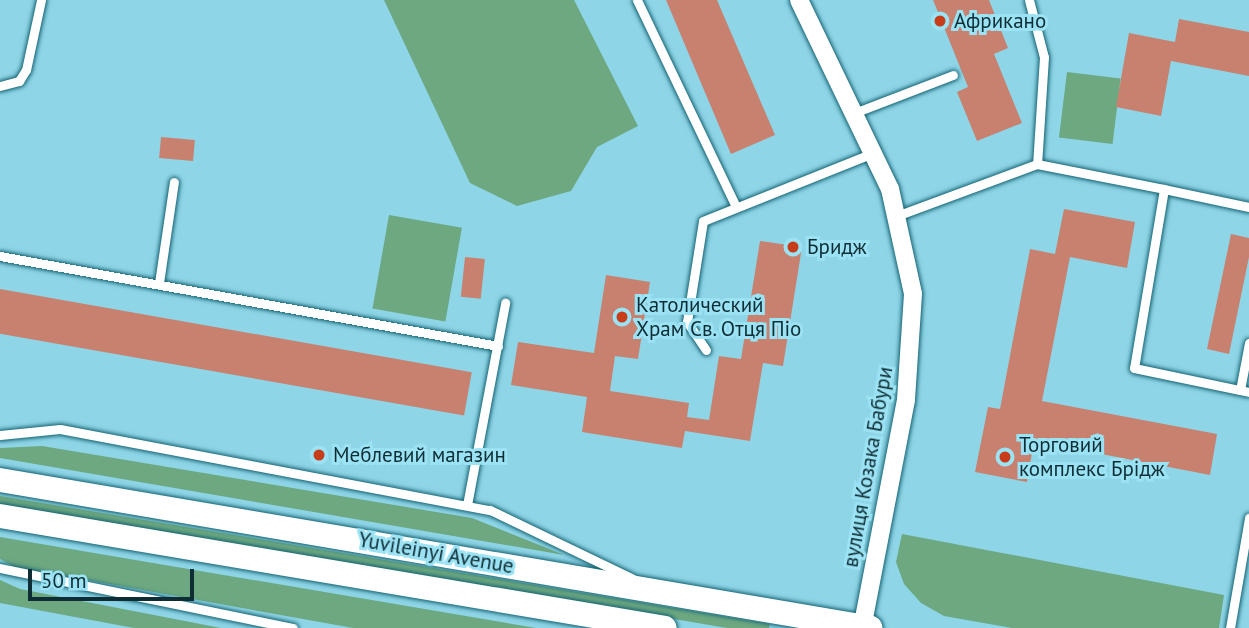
<!DOCTYPE html>
<html>
<head>
<meta charset="utf-8">
<style>
  body { margin:0 }
  #map { position:relative; width:1249px; height:628px; overflow:hidden; background:#8ed5e7; font-family:"PT Sans",sans-serif }
  div>[style] { position:absolute }
  [style*='--x'] { left:calc(var(--x)*1px); top:calc(var(--y)*1px); width:calc(var(--w)*1px); rotate:calc(var(--a)*1deg) }
  .green>* { inset:0; background:#6da881; transform-origin:0 0 }
  .building>* { inset:0; background:#c8816f; transform-origin:0 0 }
  .roads { filter:drop-shadow(0 0 2px #146373) drop-shadow(0 0 2px #146373) }
  .lane>* { height:9px; margin:-4.5px; padding:0 4.5px; transform-origin:4.5px; border-radius:4.5px; background:#fff }
  .street>* { height:18px; margin:-9px; padding:0 9px; transform-origin:9px; border-radius:9px; background:#fff }
  .secondary>* { height:24px; margin:-12px; padding:0 12px; transform-origin:12px; border-radius:12px; background:#fff }
  .dots>* { width:19px; height:19px; translate:-50% -50%; box-sizing:border-box; border:4px solid #9be3f4; border-radius:50% }
  span { translate:-50% -50%; white-space:nowrap; text-align:center; line-height:1.15; -webkit-text-stroke:6px #9be3f4; paint-order:stroke }
  .poi-label { font-size:21px; color:#0f2d34 }
  .left { translate:0 -50%; text-align:left }
  .street-label { font-size:21px; color:#0f2d34 }
  .scale { position:absolute; left:28px; top:569px; width:166px; height:32px; box-sizing:border-box; border:4px solid #0f2d34; border-top:0; padding-left:9px; font-size:21px; line-height:24px; white-space:nowrap; color:#0f2d34; -webkit-text-stroke:5px #9be3f4; paint-order:stroke }
</style>
</head>
<body>
<div id="map">
  <div class="green">
    <i style="clip-path:polygon(384px 0,574px 0,638px 126px,597px 147px,571px 191px,517px 206px,470px 183px)"></i>
    <i style="left:1067px;top:72px;width:54px;height:66px;rotate:7deg"></i>
    <i style="left:389px;top:215px;width:74px;height:95px;rotate:10deg"></i>
    <i style="clip-path:polygon(42px 446px,472px 518px,564px 555px,0 458px,0 448px)"></i>
    <i style="clip-path:polygon(0 496px,770px 624px,769px 628px,727px 628px,269px 550px,0 504px)"></i>
    <i style="clip-path:polygon(902px 534px,1224px 595px,1219px 628px,1012px 628px,944px 616px,921px 603px,904px 584px,896px 562px)"></i>
    <i style="clip-path:polygon(0 537px,536px 628px,353px 628px,15px 567px,0 559px)"></i>
    <i style="clip-path:polygon(0 580px,20px 589px,221px 628px,134px 628px,0 603px)"></i>
  </div>
  <div class="building">
    <i style="clip-path:polygon(666px 0,717px 0,775px 135px,731px 154px)"></i>
    <i style="clip-path:polygon(933px 0,989px 0,1008px 48px,994px 54px,1022px 123px,977px 141px,957px 92px,968px 87px)"></i>
    <i style="clip-path:polygon(1179px 19px,1249px 32px,1249px 76px,1171px 61px,1161px 116px,1116px 107px,1129px 33px,1175px 42px)"></i>
    <i style="left:161px;top:137px;width:34px;height:21px;rotate:5deg"></i>
    <i style="clip-path:polygon(1064px 209px,1135px 222px,1127px 268px,1070px 257px,1042px 401px,1217px 434px,1210px 475px,1034px 441px,1027px 482px,975px 472px,988px 407px,1000px 409px,1030px 249px,1055px 254px)"></i>
    <i style="clip-path:polygon(1231px 234px,1249px 238px,1249px 257px,1229px 354px,1207px 349px)"></i>
    <i style="clip-path:polygon(760px 241px,802px 247px,783px 366px,763px 363px,750px 441px,685px 431px,682px 448px,582px 432px,587px 397px,511px 385px,518px 342px,594px 353px,606px 275px,650px 282px,638px 359px,615px 356px,610px 391px,689px 403px,687px 417px,709px 420px,719px 356px,741px 359px)"></i>
    <i style="left:465px;top:257px;width:20px;height:40px;rotate:6deg"></i>
    <i style="left:0;top:289px;width:479px;height:44px;rotate:10deg"></i>
  </div>
  <div class="roads">
    <div class="lane">
      <i style="--x:637;--y:0;--w:229;--a:64.4"></i>
      <i style="--x:1029;--y:0;--w:59;--a:75.3"></i>
      <i style="--x:1044;--y:57;--w:107;--a:93.7"></i>
      <i style="--x:0;--y:86;--w:20;--a:-15"></i>
      <i style="--x:19;--y:81;--w:13;--a:-58"></i>
      <i style="--x:26;--y:70;--w:72;--a:-77.9"></i>
      <i style="--x:854;--y:113;--w:106;--a:-21"></i>
      <i style="--x:1164;--y:189;--w:87;--a:12"></i>
      <i style="--x:899;--y:215;--w:147;--a:-20.3"></i>
      <i style="--x:1037;--y:164;--w:129;--a:11.1"></i>
      <i style="--x:1164;--y:189;--w:181;--a:99.5"></i>
      <i style="--x:1134;--y:368;--w:117;--a:11.8"></i>
      <i style="--x:0;--y:256;--w:506;--a:10.24"></i>
      <i style="--x:159;--y:283;--w:102;--a:-81.6"></i>
      <i style="--x:706;--y:350;--w:34;--a:-124"></i>
      <i style="--x:687;--y:322;--w:102;--a:-81"></i>
      <i style="--x:703;--y:221;--w:183;--a:-21.8"></i>
      <i style="--x:1240;--y:390;--w:48;--a:-79.2"></i>
      <i style="--x:0;--y:435;--w:60;--a:-5.7"></i>
      <i style="--x:60;--y:429;--w:438;--a:10.7"></i>
      <i style="--x:490;--y:510;--w:157;--a:25.7"></i>
      <i style="--x:467;--y:505;--w:206;--a:-79.3"></i>
      <i style="--x:0;--y:568;--w:299;--a:11.6"></i>
      <i style="--x:1230;--y:628;--w:112;--a:-80.2"></i>
    </div>
    <div class="street">
      <i style="--x:799;--y:0;--w:210;--a:64.3"></i>
      <i style="--x:890;--y:189;--w:107;--a:77.6"></i>
      <i style="--x:913;--y:294;--w:106;--a:93.8"></i>
      <i style="--x:906;--y:400;--w:232;--a:100.9"></i>
    </div>
    <div class="secondary">
      <i style="--x:0;--y:480;--w:883;--a:9.64"></i>
      <i style="--x:0;--y:516;--w:674;--a:9.56"></i>
    </div>
  </div>
  <div class="dots">
    <i style="left:940px;top:21px;background:#c73d1a"></i>
    <i style="left:793px;top:247px;background:#c73d1a"></i>
    <i style="left:622px;top:317px;background:#c73d1a"></i>
    <i style="left:319px;top:455px;background:#c73d1a"></i>
    <i style="left:1005px;top:457px;background:#c73d1a"></i>
  </div>
  <div class="poi-label">
    <span class="left" style="left:954px;top:21px">Африкано</span>
    <span class="left" style="left:807px;top:247px">Бридж</span>
    <span class="left" style="left:636px;top:317px">Католический<br>Храм Св. Отця Піо</span>
    <span class="left" style="left:1019px;top:457px">Торговий<br>комплекс Брідж</span>
    <span class="left" style="left:333px;top:455px">Меблевий магазин</span>
  </div>
  <div class="street-label">
    <span style="left:868px;top:467px;rotate:-80deg">вулиця Козака Бабури</span>
    <span style="left:436px;top:553px;rotate:10deg">Yuvileinyi Avenue</span>
  </div>
  <div class="scale">50 m</div>
</div>
</body>
</html>
